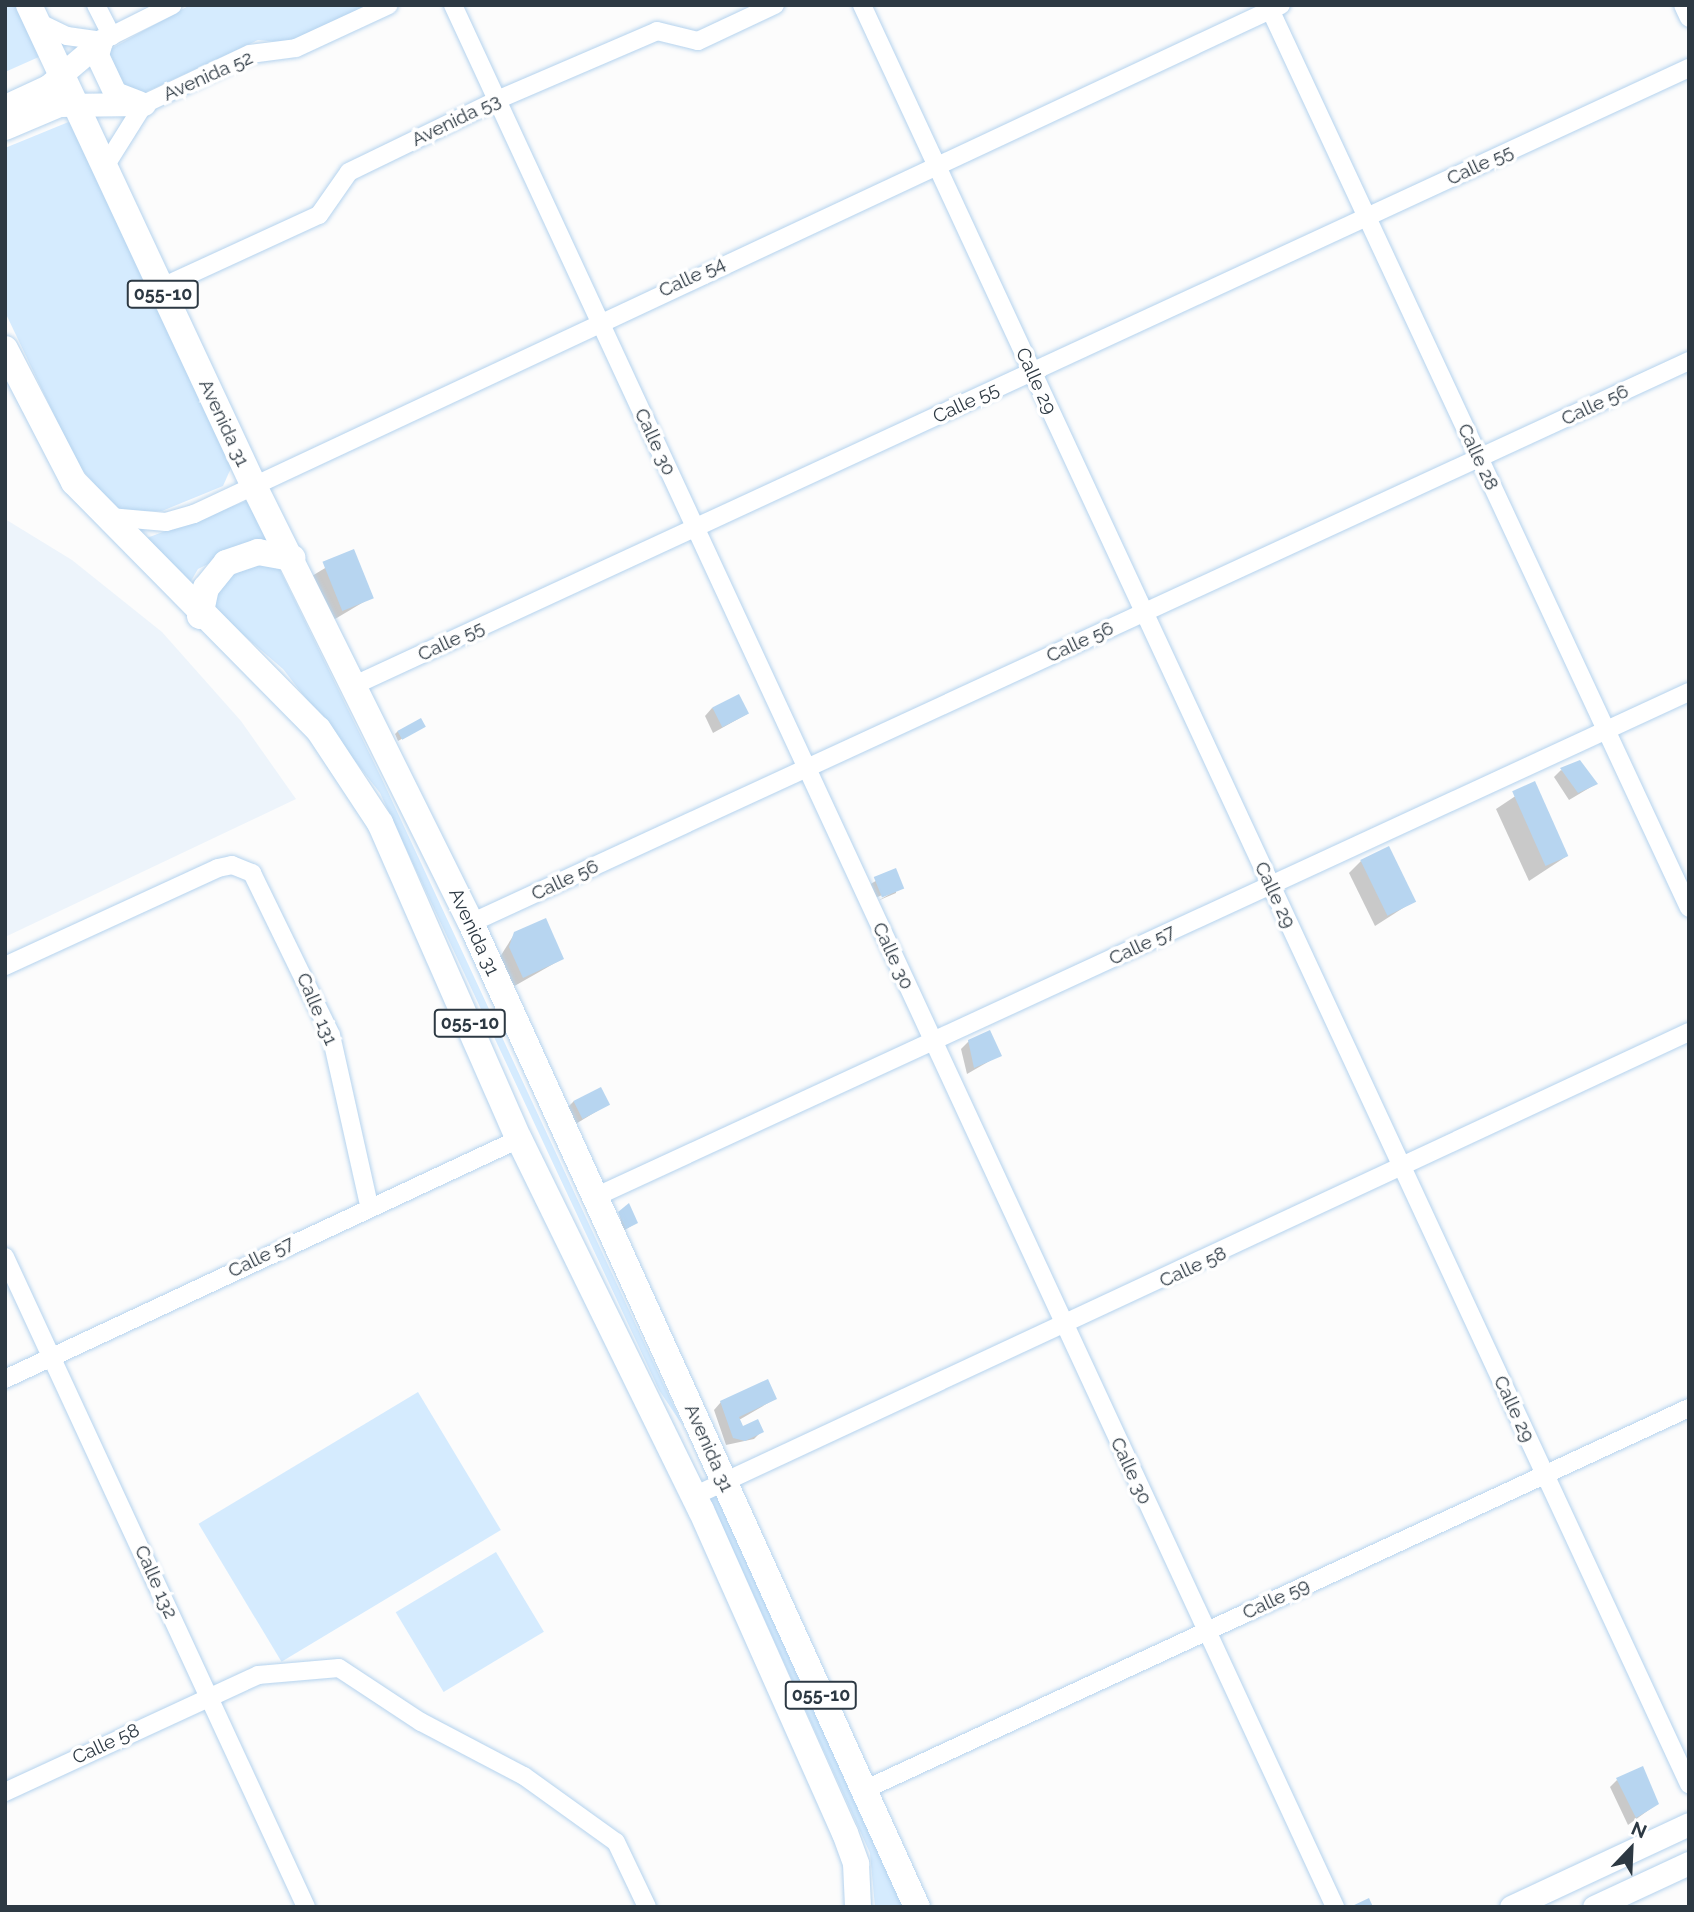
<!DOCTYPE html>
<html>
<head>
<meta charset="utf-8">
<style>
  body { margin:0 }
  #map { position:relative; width:1694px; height:1912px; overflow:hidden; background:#fcfcfc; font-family:Raleway,sans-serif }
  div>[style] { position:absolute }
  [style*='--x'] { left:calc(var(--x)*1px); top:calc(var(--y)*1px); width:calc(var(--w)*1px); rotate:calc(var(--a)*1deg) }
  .built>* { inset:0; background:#edf4fb }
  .green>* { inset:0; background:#d5ebfe; transform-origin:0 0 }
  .shadow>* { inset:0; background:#0003 }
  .building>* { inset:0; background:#b7d5f0; transform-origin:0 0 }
  .roads { filter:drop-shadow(0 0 2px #b5d3ee) drop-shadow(0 0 2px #b5d3ee) }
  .minor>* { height:18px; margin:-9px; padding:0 9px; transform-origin:9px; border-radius:9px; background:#fff }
  .major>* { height:23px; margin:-11.5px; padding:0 11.5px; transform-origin:11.5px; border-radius:11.5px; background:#fff }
  .highway>* { height:26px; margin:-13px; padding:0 13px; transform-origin:13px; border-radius:13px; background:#fff }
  span { translate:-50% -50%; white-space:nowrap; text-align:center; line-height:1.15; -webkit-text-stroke:7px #fff; paint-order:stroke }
  .shield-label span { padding:2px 5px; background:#fff; border:2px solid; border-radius:5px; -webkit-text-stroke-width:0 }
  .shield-label { font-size:18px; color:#2d3943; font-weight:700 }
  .street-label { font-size:19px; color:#2d3943 }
  .frame { position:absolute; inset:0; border:7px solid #2d3943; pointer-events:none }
  .north { position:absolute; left:1596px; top:1814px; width:70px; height:70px; -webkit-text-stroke:5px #fff; paint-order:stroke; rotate:23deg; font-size:19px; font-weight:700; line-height:28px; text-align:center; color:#2d3943 }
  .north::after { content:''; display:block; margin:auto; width:24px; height:32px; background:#2d3943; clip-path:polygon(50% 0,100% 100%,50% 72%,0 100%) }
</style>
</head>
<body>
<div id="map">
  <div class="built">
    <i style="clip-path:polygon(5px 519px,72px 560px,162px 632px,241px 721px,296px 799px,5px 937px)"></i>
  </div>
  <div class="green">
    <i style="clip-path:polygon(5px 5px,18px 5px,41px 56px,5px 72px)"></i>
    <i style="clip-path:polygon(190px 5px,369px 5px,288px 43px,258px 40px,135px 97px,124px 89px,107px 51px)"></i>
    <i style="clip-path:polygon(71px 121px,235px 459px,223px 486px,162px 511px,118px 511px,78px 465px,5px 312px,5px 148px)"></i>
    <i style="clip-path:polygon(249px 500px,269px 543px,254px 541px,198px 569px,188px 586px,144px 539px)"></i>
    <i style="clip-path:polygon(258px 561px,277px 564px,381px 777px,683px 1426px,659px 1390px,380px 793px,283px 669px,210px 606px,221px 582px)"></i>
    <i style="left:418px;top:1392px;width:161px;height:256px;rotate:59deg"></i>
    <i style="clip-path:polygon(714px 1491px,889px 1872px,905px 1907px,875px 1907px,870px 1853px,707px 1492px)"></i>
    <i style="left:496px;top:1552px;width:93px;height:117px;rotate:59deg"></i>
  </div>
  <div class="shadow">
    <i style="clip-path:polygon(353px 551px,372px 597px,330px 622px,312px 576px)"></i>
    <i style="clip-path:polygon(712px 708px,747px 714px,713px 733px,705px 716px)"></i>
    <i style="clip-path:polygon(424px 726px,398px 741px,395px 734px,398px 731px)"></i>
    <i style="clip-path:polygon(1561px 770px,1596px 784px,1569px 800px,1554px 777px)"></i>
    <i style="clip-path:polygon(1535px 783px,1567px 856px,1529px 881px,1496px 809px)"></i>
    <i style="clip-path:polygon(1361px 861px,1414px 901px,1375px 926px,1349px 873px)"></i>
    <i style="clip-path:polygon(evenodd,895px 870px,902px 887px,874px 903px,867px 886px,895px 870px,896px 889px,896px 893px,875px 902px,873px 899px,896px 889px)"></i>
    <i style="clip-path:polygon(515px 933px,562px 959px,511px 988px,498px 960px)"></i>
    <i style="clip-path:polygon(969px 1041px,1000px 1055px,967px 1074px,961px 1049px)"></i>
    <i style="clip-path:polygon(574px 1101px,607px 1105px,574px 1125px,566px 1109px)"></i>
    <i style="clip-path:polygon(628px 1206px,636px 1223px,623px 1231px,619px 1212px)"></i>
    <i style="clip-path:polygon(775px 1399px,739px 1420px,742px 1428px,762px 1431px,754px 1439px,726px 1445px,714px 1410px,721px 1402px)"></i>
    <i style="clip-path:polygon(1617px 1780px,1657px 1804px,1628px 1825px,1610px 1787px)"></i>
  </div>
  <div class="building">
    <i style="left:354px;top:549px;width:53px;height:34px;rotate:68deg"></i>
    <i style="left:739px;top:694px;width:22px;height:30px;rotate:63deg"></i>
    <i style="left:421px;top:718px;width:10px;height:27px;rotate:61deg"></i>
    <i style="clip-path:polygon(1580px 760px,1598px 784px,1578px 793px,1560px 768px)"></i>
    <i style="left:1535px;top:781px;width:82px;height:25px;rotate:66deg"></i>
    <i style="left:1389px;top:846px;width:62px;height:32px;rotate:64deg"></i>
    <i style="left:896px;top:868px;width:22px;height:24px;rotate:68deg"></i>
    <i style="clip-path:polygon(546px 918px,564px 959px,523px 978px,509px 947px,514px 932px)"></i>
    <i style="clip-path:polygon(990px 1030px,1002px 1056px,974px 1068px,968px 1040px)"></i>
    <i style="left:601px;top:1087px;width:20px;height:31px;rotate:63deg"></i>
    <i style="clip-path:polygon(629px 1203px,638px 1223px,626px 1229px,618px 1212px)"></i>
    <i style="clip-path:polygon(768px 1379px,777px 1399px,739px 1417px,743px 1426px,758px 1419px,764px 1432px,745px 1441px,733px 1438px,720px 1401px)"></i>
    <i style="clip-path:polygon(1643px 1766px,1659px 1804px,1636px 1818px,1616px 1778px)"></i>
    <i style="clip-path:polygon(1369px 1898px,1373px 1907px,1350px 1907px)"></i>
  </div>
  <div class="roads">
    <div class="minor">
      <i style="--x:96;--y:5;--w:35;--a:63"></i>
      <i style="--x:453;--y:5;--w:2097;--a:65.12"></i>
      <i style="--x:862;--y:5;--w:1962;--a:65.07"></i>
      <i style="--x:1268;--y:5;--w:996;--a:65"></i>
      <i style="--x:1683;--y:5;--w:14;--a:65"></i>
      <i style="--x:36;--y:21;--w:34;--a:26"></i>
      <i style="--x:67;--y:36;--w:34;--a:8"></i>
      <i style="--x:101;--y:41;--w:80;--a:-26.6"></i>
      <i style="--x:104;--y:168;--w:75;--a:-58"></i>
      <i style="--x:144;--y:104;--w:117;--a:-25.3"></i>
      <i style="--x:250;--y:54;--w:46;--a:-7.4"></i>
      <i style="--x:296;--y:48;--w:102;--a:-24.8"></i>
      <i style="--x:160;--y:288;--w:175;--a:-24.7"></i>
      <i style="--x:319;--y:215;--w:52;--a:-55.1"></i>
      <i style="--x:349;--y:172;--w:165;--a:-25.9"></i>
      <i style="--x:497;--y:100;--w:174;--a:-23.3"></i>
      <i style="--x:657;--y:31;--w:42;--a:13.7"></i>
      <i style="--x:698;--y:41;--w:85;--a:-25.1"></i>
      <i style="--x:110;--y:517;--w:56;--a:5.1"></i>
      <i style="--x:166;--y:522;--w:29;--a:-16"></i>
      <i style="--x:194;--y:514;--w:1200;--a:-25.09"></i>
      <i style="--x:357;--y:684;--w:1468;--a:-24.82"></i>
      <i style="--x:471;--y:923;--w:1341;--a:-24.77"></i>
      <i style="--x:5;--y:966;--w:234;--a:-24.7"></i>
      <i style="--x:218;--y:868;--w:14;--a:-12"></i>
      <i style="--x:232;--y:865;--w:22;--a:22"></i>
      <i style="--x:252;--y:873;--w:180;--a:64"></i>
      <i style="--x:331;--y:1035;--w:174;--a:77.4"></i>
      <i style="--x:595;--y:1197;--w:1205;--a:-24.78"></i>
      <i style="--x:5;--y:1257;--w:716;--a:65.15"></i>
      <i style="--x:5;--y:1379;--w:567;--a:-25.03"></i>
      <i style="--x:694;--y:1496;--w:1098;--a:-25"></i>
      <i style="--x:864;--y:1790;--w:909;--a:-24.85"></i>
      <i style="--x:5;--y:1792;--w:279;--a:-24.8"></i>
      <i style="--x:258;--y:1675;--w:81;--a:-4.9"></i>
      <i style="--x:339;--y:1668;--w:98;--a:33.4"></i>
      <i style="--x:421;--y:1722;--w:116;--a:27.7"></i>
      <i style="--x:524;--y:1776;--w:113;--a:35.7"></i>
      <i style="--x:616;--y:1842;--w:72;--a:64.5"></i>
    </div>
    <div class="major">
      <i style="--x:101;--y:41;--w:15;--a:106"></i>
      <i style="--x:97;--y:55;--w:42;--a:64.7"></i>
      <i style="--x:115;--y:93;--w:25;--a:21"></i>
      <i style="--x:5;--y:106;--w:47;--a:-24.9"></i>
      <i style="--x:48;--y:86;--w:70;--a:-40.3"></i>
      <i style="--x:5;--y:128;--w:59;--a:-23.1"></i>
      <i style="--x:59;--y:105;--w:85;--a:-0.7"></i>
      <i style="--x:1511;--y:1907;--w:196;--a:-25"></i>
      <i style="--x:1594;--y:1907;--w:105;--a:-24.9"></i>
    </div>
    <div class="highway">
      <i style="--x:29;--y:5;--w:529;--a:64.94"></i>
      <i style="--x:253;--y:484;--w:490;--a:63.6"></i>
      <i style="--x:471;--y:923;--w:1080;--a:65.62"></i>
      <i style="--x:5;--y:349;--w:150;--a:62.6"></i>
      <i style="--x:74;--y:482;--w:347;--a:45.4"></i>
      <i style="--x:318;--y:729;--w:113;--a:56.6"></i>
      <i style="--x:380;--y:823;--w:345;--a:66.3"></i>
      <i style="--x:519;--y:1139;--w:413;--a:63.9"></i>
      <i style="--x:701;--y:1510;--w:354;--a:66"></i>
      <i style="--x:845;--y:1833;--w:33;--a:70"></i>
      <i style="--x:856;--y:1864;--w:43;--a:87.3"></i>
      <i style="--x:200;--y:616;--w:29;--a:-78"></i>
      <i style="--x:206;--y:588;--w:32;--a:-51"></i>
      <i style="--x:226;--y:563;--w:34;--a:-19"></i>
      <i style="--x:258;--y:552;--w:35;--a:10"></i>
    </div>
  </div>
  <div class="shield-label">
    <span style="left:163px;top:294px">055-10</span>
    <span style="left:470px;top:1023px">055-10</span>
    <span style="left:821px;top:1695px">055-10</span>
  </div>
  <div class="street-label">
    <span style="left:208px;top:76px;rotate:-24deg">Avenida 52</span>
    <span style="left:456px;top:120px;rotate:-26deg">Avenida 53</span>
    <span style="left:1480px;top:165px;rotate:-25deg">Calle 55</span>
    <span style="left:692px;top:277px;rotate:-25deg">Calle 54</span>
    <span style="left:1036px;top:381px;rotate:65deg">Calle 29</span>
    <span style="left:966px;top:403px;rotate:-25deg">Calle 55</span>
    <span style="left:1595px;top:405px;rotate:-25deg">Calle 56</span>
    <span style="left:224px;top:423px;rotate:65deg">Avenida 31</span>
    <span style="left:655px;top:442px;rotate:65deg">Calle 30</span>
    <span style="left:1478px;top:457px;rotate:65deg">Calle 28</span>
    <span style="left:451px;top:641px;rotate:-25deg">Calle 55</span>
    <span style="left:1080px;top:642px;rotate:-25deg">Calle 56</span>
    <span style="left:565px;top:880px;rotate:-25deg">Calle 56</span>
    <span style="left:1275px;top:895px;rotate:65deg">Calle 29</span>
    <span style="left:474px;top:932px;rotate:65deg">Avenida 31</span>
    <span style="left:1142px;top:945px;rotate:-25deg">Calle 57</span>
    <span style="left:893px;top:956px;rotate:65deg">Calle 30</span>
    <span style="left:317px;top:1009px;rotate:67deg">Calle 131</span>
    <span style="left:261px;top:1257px;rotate:-26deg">Calle 57</span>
    <span style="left:1193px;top:1267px;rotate:-25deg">Calle 58</span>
    <span style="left:1514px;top:1409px;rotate:65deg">Calle 29</span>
    <span style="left:709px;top:1448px;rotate:66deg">Avenida 31</span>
    <span style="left:1131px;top:1471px;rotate:65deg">Calle 30</span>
    <span style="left:156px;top:1582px;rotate:66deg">Calle 132</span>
    <span style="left:1276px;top:1599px;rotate:-25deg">Calle 59</span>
    <span style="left:106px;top:1744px;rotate:-25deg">Calle 58</span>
  </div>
  <div class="frame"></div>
  <div class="north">N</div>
</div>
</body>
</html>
